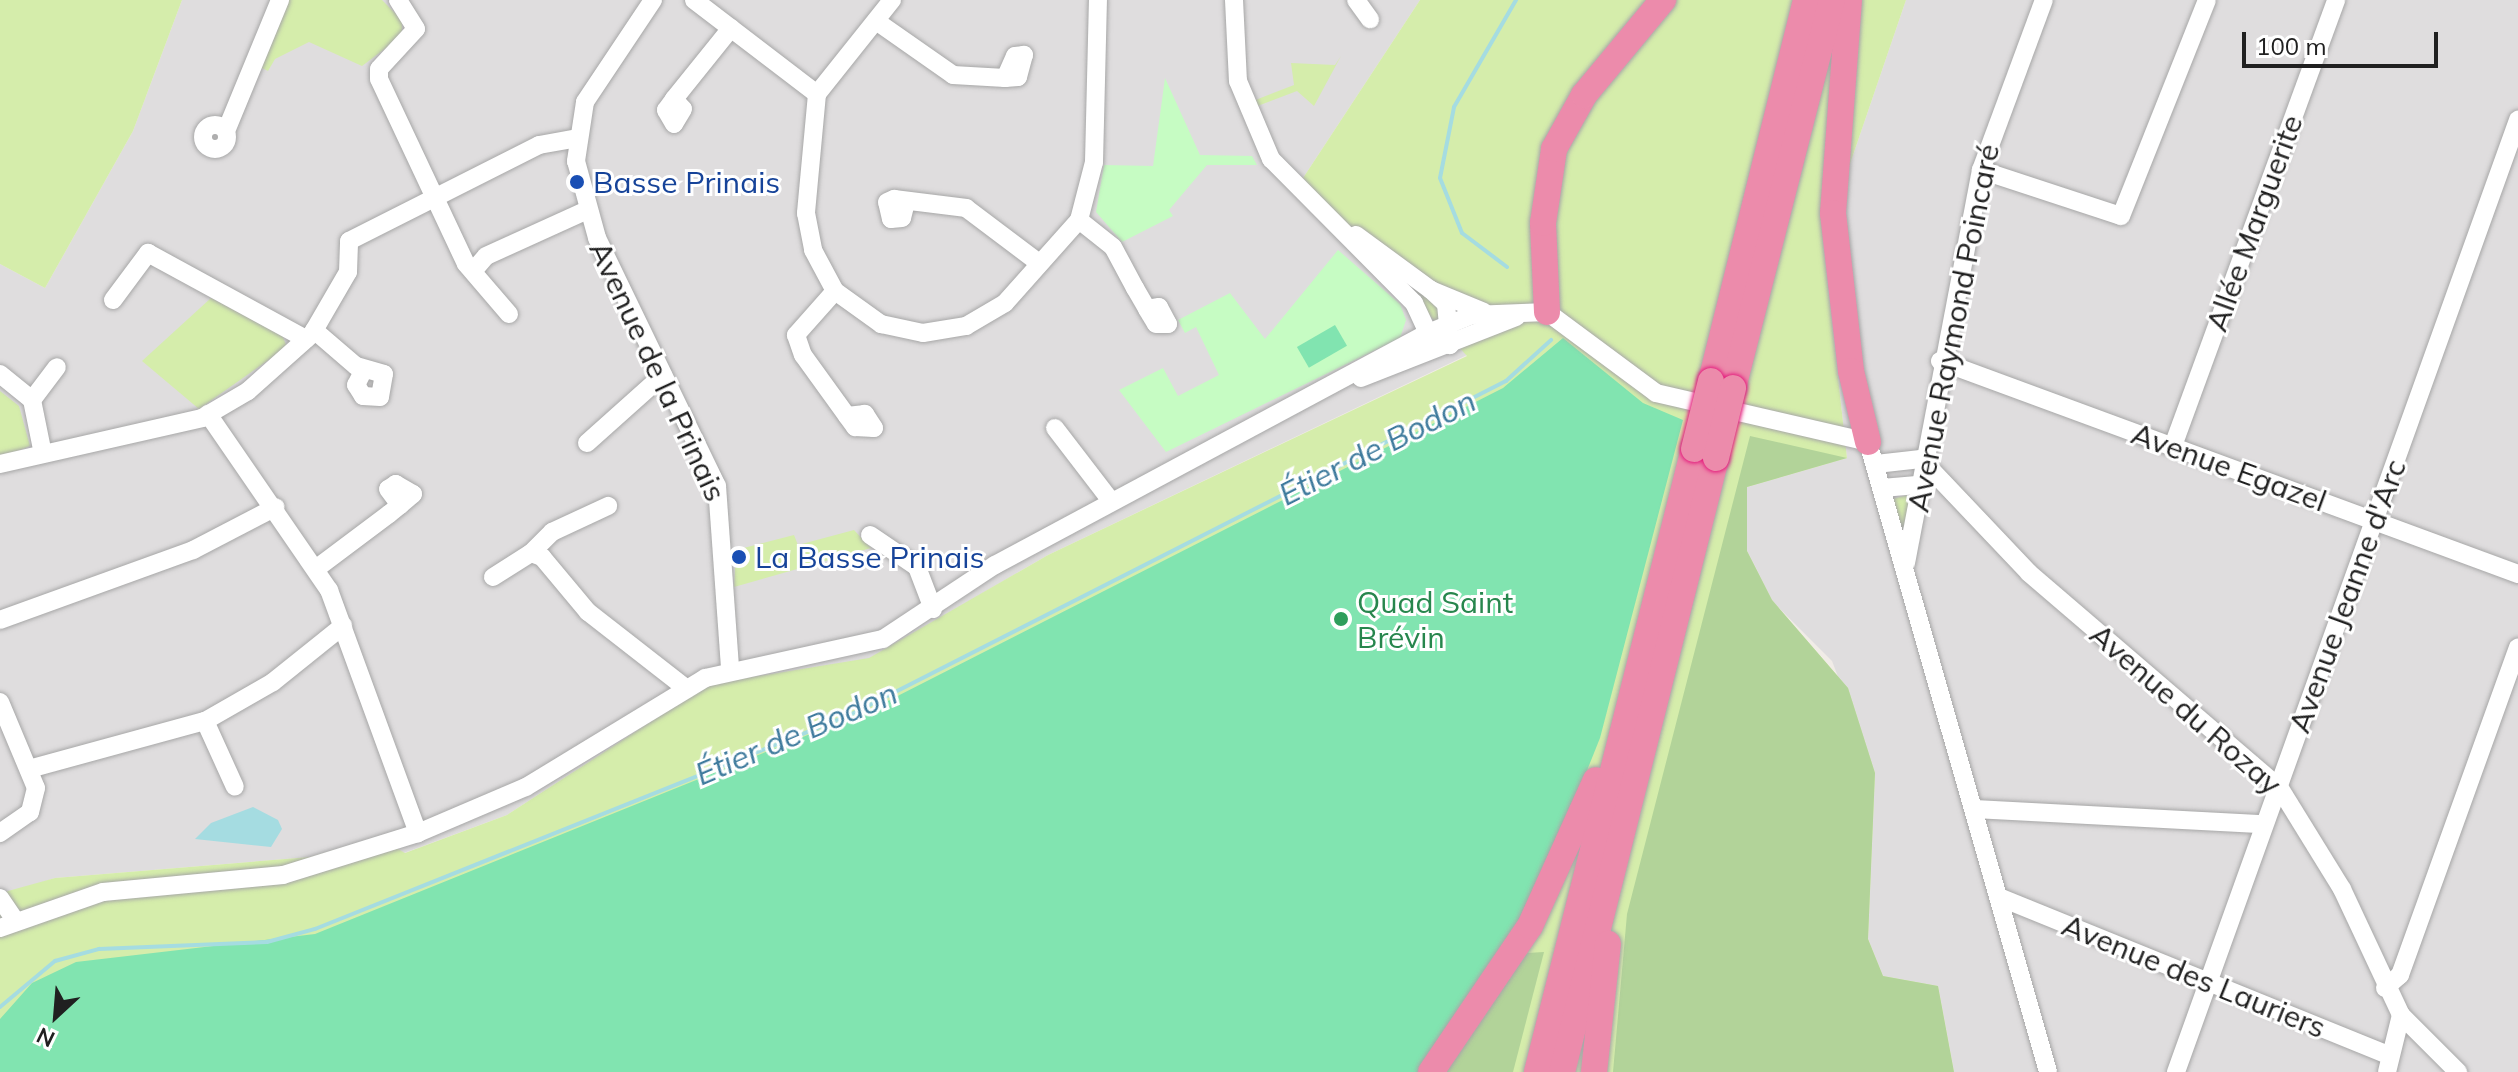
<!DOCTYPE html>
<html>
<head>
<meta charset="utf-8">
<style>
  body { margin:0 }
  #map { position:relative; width:2518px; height:1072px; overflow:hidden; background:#f1ece7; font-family:Mulish,sans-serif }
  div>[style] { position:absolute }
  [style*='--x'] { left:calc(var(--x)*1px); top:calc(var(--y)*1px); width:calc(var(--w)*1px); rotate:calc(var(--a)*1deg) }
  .residential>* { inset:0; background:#dfddde }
  .grass>* { inset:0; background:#d5edab }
  .forest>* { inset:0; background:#b2d399 }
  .park>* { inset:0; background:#c6fcc3 }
  .pitch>* { inset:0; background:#81e4b0; transform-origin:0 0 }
  .water>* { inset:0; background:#a5dce1 }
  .stream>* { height:4px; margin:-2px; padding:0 2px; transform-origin:2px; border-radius:2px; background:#a5dce1 }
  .roads { filter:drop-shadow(0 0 2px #a7a7a7) drop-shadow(0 0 2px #a7a7a7) }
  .minor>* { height:18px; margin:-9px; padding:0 9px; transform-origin:9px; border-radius:9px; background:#fff }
  .minor>.ring { margin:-9px; padding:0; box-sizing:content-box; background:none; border:18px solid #fff; border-radius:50% }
  .highway>* { height:26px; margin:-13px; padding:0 13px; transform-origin:13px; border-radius:13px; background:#ec8bab }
  .bridges { filter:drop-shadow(0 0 2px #e41f7e) drop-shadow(0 0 2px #e41f7e) }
  .highway-bridge>* { height:26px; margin:-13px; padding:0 13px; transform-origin:13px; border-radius:13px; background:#ec8bab }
  .dots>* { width:22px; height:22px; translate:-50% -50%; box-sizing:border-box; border:4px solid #fff; border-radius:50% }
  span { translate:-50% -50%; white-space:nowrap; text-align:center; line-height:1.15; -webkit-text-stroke:6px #fff; paint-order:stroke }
  .transit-label { font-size:30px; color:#164399 }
  .left { translate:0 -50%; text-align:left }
  .street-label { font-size:30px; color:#202020 }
  .leisure-label { font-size:30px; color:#27864d }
  .water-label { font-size:32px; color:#3f7b9d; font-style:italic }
  .north { position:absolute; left:16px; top:976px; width:80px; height:80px; -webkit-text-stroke:6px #fff; paint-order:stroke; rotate:206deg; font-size:22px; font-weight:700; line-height:32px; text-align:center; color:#202020 }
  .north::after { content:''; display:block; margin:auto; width:28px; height:36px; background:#202020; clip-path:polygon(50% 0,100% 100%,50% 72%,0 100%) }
  .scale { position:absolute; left:2242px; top:32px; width:196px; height:36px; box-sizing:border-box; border:4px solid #202020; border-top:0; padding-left:10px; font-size:24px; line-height:28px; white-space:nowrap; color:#202020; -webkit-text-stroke:6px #fff; paint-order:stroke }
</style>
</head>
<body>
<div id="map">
  <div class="residential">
    <i style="clip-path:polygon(182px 0,1420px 0,1303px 178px,1467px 355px,1048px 555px,869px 659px,709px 684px,507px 815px,404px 853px,377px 837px,310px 857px,55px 878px,0 896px,0 264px,45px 288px,133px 131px)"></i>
    <i style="clip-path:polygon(1906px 0,2518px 0,2518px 1072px,1954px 1072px,1938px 986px,1883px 976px,1868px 939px,1875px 773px,1832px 661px,1771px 600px,1747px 551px,1747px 487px,1847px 458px,1823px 243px)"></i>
  </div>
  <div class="grass">
    <i style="clip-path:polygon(0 0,182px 0,133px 131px,45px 288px,0 264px)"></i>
    <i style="clip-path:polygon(284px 0,382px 0,402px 20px,402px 36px,362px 66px,309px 42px,275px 59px,268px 71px,254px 64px)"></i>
    <i style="clip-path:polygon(1420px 0,1906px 0,1823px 243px,1847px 458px,1747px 487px,1747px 551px,1772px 600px,1848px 688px,1875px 773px,1868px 939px,1883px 976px,1938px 986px,1954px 1072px,0 1072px,0 896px,8px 891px,55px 878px,310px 857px,377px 837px,405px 853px,507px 815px,709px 684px,869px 658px,1048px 555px,1467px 356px,1303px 178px)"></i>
    <i style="clip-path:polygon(1341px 56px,1314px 106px,1297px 91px,1255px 107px,1253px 101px,1294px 85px,1291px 63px,1335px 65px)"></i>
    <i style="clip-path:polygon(211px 298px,282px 335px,287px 347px,199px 409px,142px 361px)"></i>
    <i style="clip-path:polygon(0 391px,19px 406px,30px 446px,0 458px)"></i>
    <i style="clip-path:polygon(1912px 494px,1905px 541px,1892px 499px)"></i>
    <i style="clip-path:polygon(854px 530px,871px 548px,734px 587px,736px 550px,794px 535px,798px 545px)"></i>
  </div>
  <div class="forest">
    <i style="clip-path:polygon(1750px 436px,1847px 458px,1747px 487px,1747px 551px,1772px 600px,1848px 688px,1875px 773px,1868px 939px,1883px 976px,1938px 986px,1954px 1072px,1613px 1072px,1627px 914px)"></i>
    <i style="clip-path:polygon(1544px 952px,1513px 1072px,1445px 1072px,1527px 953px)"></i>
  </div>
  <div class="park">
    <i style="clip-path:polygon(1165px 78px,1200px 155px,1252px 156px,1257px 165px,1207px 165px,1169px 210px,1173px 216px,1122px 242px,1096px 212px,1104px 165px,1153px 166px)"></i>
    <i style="clip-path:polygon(1338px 250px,1400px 304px,1406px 320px,1400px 338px,1166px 452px,1119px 390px,1163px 368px,1178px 396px,1219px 375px,1196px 327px,1185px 333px,1178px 320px,1230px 293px,1265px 339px)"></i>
  </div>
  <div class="pitch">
    <i style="left:1335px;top:325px;width:24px;height:44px;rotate:60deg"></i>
    <i style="clip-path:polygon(1563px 338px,1643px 403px,1683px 420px,1600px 738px,1540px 888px,1424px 1072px,0 1072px,0 1019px,32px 983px,76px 962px,315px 934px,872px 709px,1503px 388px)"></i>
  </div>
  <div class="water">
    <i style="clip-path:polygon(253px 807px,278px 820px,282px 829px,271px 847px,195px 839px,211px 823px)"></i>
  </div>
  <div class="stream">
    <i style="--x:1507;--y:267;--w:56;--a:-142.9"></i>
    <i style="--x:1462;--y:233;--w:59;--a:-111.8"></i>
    <i style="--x:1440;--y:178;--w:72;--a:-78.8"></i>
    <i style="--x:1454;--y:107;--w:124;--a:-59.9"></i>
    <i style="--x:0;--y:1007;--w:72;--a:-39.9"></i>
    <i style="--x:55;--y:961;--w:46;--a:-15.3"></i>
    <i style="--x:99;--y:949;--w:168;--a:-2.4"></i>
    <i style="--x:267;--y:942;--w:50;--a:-15.2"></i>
    <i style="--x:315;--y:929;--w:576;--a:-21.8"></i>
    <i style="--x:850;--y:715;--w:736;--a:-26.98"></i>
    <i style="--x:1506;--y:381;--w:61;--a:-42.3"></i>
  </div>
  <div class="roads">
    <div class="minor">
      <i style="--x:398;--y:0;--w:34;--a:58"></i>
      <i style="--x:416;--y:29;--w:54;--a:132.8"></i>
      <i style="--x:379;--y:69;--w:10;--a:90"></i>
      <i style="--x:379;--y:79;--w:204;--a:64.8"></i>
      <i style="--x:466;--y:264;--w:66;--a:49.3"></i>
      <i style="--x:653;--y:0;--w:123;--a:123.7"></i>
      <i style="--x:585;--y:102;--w:60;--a:98.7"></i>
      <i style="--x:576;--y:161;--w:80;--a:74.7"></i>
      <i style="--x:597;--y:238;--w:276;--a:64.2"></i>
      <i style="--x:717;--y:486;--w:183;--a:85.9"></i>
      <i style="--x:694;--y:0;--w:155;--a:37.4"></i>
      <i style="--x:892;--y:0;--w:120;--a:128.6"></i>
      <i style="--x:817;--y:94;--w:120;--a:95.3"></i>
      <i style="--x:806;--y:213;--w:38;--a:79"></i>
      <i style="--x:813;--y:250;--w:47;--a:61.8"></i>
      <i style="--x:835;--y:291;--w:57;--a:35.7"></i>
      <i style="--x:881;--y:324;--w:43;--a:12.1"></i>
      <i style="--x:923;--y:333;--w:44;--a:-9.2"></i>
      <i style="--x:966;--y:326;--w:45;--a:-30.5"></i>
      <i style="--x:1005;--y:303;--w:111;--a:-48.3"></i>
      <i style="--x:1079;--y:220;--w:60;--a:-75.5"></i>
      <i style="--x:1094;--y:162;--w:162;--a:-88.6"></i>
      <i style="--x:1234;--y:0;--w:81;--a:87.2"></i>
      <i style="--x:1238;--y:81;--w:85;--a:67.1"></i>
      <i style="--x:1271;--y:159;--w:203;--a:45.2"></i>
      <i style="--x:1414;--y:303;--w:33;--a:65"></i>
      <i style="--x:1428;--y:333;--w:25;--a:29"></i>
      <i style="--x:1450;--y:345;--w:41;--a:-95.6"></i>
      <i style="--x:1446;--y:304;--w:21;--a:-137"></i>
      <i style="--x:1356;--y:0;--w:24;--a:54"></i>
      <i style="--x:876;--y:21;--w:94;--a:35"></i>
      <i style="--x:953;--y:75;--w:52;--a:3.3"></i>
      <i style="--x:1005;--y:78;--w:13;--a:-4"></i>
      <i style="--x:1018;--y:77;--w:23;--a:-75"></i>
      <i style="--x:1024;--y:55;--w:9;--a:174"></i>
      <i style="--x:1015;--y:56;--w:24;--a:114"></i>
      <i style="--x:674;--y:99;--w:13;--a:48"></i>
      <i style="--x:683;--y:109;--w:17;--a:121"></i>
      <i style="--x:674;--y:124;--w:16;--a:-120"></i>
      <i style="--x:666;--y:110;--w:14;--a:-54"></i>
      <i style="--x:674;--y:99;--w:91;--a:-51.2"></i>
      <i class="ring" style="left:203px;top:125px;width:6px;height:6px"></i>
      <i style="--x:226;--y:131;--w:142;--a:-67.6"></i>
      <i style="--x:1981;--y:170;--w:147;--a:18.2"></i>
      <i style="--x:2121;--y:216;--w:232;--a:-68.3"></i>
      <i style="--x:906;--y:202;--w:16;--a:104"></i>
      <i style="--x:902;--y:218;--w:11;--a:175"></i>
      <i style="--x:891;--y:219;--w:17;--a:-103"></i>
      <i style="--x:887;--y:202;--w:8;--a:-23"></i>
      <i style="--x:894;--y:199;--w:73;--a:7.1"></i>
      <i style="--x:966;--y:208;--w:91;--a:37"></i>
      <i style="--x:1079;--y:220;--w:43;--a:38.5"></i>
      <i style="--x:1113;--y:247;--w:47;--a:61.8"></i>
      <i style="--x:1135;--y:288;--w:24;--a:60"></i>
      <i style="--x:1147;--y:309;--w:17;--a:59"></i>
      <i style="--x:1156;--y:324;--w:12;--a:0"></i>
      <i style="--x:1168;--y:324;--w:19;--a:-118"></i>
      <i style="--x:1159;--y:307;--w:12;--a:171"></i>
      <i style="--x:1356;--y:235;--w:93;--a:36.3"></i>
      <i style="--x:1431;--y:290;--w:57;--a:22.5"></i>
      <i style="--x:474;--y:270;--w:18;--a:-49"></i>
      <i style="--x:486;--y:256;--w:109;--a:-24.4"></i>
      <i style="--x:835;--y:291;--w:59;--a:131.6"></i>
      <i style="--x:796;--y:335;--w:21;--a:71"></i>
      <i style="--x:803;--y:355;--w:75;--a:54.2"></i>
      <i style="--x:847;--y:416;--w:14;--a:54"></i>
      <i style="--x:855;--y:427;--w:19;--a:3"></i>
      <i style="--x:874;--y:428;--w:17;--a:-123"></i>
      <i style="--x:865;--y:414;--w:18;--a:174"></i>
      <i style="--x:113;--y:300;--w:59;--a:-53.3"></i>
      <i style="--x:148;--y:253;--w:180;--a:28.6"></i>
      <i style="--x:314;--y:330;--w:55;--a:40.6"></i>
      <i style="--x:356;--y:366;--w:29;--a:16"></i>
      <i style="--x:384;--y:374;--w:23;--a:100"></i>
      <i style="--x:380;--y:397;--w:17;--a:-177"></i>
      <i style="--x:363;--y:396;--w:13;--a:-122"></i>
      <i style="--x:356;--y:385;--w:16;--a:-63"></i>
      <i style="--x:1940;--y:361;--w:616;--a:20.23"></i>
      <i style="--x:0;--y:374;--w:41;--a:39.1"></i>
      <i style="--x:32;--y:400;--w:50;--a:78.5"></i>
      <i style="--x:1361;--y:378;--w:167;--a:-21.5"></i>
      <i style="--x:32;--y:400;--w:41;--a:-52.9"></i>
      <i style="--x:208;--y:414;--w:214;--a:55.5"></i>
      <i style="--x:329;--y:590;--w:259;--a:69.9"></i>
      <i style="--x:1055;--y:428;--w:92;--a:52.5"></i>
      <i style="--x:587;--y:443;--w:102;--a:-41.8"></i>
      <i style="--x:2173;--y:446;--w:475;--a:-69.9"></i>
      <i style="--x:1921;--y:459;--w:157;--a:46.5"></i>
      <i style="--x:2029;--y:573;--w:329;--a:40.6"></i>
      <i style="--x:2279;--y:787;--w:120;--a:58.3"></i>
      <i style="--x:2342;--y:889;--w:139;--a:64.9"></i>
      <i style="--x:2401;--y:1015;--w:81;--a:45"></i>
      <i style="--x:0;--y:464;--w:207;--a:-12.8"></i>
      <i style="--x:202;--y:418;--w:53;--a:-30.4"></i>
      <i style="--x:248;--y:391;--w:86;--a:-41.7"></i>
      <i style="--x:312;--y:334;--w:72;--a:-59.9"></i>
      <i style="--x:348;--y:272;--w:31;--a:-88"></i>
      <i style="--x:349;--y:241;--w:213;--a:-26.8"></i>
      <i style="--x:539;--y:145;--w:39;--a:-10"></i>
      <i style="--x:1876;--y:464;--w:45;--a:-6.3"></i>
      <i style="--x:1882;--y:488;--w:38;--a:-5"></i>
      <i style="--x:870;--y:535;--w:57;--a:34.2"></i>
      <i style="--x:917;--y:567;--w:45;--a:69.1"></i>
      <i style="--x:531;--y:553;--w:30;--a:-45"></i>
      <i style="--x:552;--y:532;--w:62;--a:-24.9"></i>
      <i style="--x:1906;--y:563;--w:400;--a:-79.2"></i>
      <i style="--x:1981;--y:170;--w:181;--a:-69.7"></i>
      <i style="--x:317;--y:568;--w:90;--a:-36.9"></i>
      <i style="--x:389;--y:514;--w:14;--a:-39"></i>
      <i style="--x:400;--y:505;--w:17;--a:-40"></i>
      <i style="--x:413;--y:494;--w:20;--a:-150"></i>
      <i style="--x:396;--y:484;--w:9;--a:148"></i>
      <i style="--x:388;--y:489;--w:20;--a:53"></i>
      <i style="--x:493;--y:577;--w:45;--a:-32.3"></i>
      <i style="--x:531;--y:553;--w:12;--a:20"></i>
      <i style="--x:542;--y:557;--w:72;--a:50.1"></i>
      <i style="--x:588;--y:612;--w:125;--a:37.9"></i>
      <i style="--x:0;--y:620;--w:205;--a:-19.9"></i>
      <i style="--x:193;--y:550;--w:93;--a:-27.4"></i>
      <i style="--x:0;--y:702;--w:93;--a:67.3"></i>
      <i style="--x:36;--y:788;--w:25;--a:104"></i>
      <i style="--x:30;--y:812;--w:37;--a:145"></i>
      <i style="--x:205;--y:721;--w:72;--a:65.6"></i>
      <i style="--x:29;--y:769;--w:182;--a:-15.3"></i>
      <i style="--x:205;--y:721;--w:78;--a:-29.8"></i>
      <i style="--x:273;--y:682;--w:90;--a:-38.7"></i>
      <i style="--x:1974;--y:809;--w:290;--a:3"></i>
      <i style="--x:1999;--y:897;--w:421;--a:22.1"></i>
      <i style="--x:0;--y:898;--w:27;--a:56"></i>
      <i style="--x:0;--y:928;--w:109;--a:-19.3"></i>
      <i style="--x:103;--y:892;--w:181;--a:-5.4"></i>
      <i style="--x:283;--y:875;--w:141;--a:-17.3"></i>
      <i style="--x:418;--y:833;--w:117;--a:-23.1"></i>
      <i style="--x:526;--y:787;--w:210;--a:-31.3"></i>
      <i style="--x:705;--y:678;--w:182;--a:-12.4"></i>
      <i style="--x:883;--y:639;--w:134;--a:-33.5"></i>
      <i style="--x:995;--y:565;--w:491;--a:-28.2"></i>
      <i style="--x:1428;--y:333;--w:48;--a:-22.2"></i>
      <i style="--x:1472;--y:315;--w:75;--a:-2.3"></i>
      <i style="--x:1547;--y:312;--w:136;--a:36.6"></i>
      <i style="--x:1656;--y:393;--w:218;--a:13"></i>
      <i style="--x:1868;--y:442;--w:655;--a:74.05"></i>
      <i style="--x:2385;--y:988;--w:20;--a:-41"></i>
      <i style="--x:2400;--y:975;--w:348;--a:-70.2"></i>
      <i style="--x:2176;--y:1072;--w:1012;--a:-70.24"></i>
      <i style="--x:2387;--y:1072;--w:59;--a:-76.2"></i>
    </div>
    <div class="highway">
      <i style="--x:1849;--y:0;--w:214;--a:94.3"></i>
      <i style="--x:1833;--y:213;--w:159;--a:83.5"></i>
      <i style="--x:1851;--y:371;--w:73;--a:76.5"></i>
      <i style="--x:1547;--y:312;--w:89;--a:-92.6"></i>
      <i style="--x:1543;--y:223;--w:75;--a:-81.5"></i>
      <i style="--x:1554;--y:149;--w:62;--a:-60.9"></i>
      <i style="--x:1584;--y:95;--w:124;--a:-50.3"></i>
      <i style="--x:1711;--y:381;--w:393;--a:-76"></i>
      <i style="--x:1733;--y:388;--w:400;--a:-75.7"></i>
      <i style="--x:1431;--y:1072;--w:176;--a:-55.9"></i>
      <i style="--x:1530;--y:926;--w:160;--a:-65.7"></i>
      <i style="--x:1537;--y:1072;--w:642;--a:-75.86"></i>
      <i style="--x:1562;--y:1072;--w:633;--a:-75.92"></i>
      <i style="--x:1594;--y:1072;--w:129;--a:-83.8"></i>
    </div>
  </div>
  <div class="bridges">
    <div class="highway-bridge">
      <i style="--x:1694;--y:449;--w:70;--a:-76"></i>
      <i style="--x:1716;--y:458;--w:72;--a:-76.3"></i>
    </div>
  </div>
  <div class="dots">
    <i style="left:577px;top:182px;background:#1a4fb4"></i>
    <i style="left:739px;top:557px;background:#1a4fb4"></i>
    <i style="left:1341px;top:619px;background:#2e9e5b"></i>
  </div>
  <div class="transit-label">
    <span class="left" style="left:593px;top:182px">Basse Prinais</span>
    <span class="left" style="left:755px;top:557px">La Basse Prinais</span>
  </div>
  <div class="street-label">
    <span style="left:2254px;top:223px;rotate:-70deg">Allée Marguerite</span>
    <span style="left:1953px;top:328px;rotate:-79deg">Avenue Raymond Poincaré</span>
    <span style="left:658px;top:371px;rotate:65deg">Avenue de la Prinais</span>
    <span style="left:2229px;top:467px;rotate:20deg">Avenue Egazel</span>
    <span style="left:2347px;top:596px;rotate:-70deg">Avenue Jeanne d'Arc</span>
    <span style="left:2186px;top:709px;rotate:41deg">Avenue du Rozay</span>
    <span style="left:2194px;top:976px;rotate:22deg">Avenue des Lauriers</span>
  </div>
  <div class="leisure-label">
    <span class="left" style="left:1357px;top:619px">Quad Saint<br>Brévin</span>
  </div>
  <div class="water-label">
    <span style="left:1377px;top:447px;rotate:-27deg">Étier de Bodon</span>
    <span style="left:796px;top:733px;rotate:-23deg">Étier de Bodon</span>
  </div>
  <div class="north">N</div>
  <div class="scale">100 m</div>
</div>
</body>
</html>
